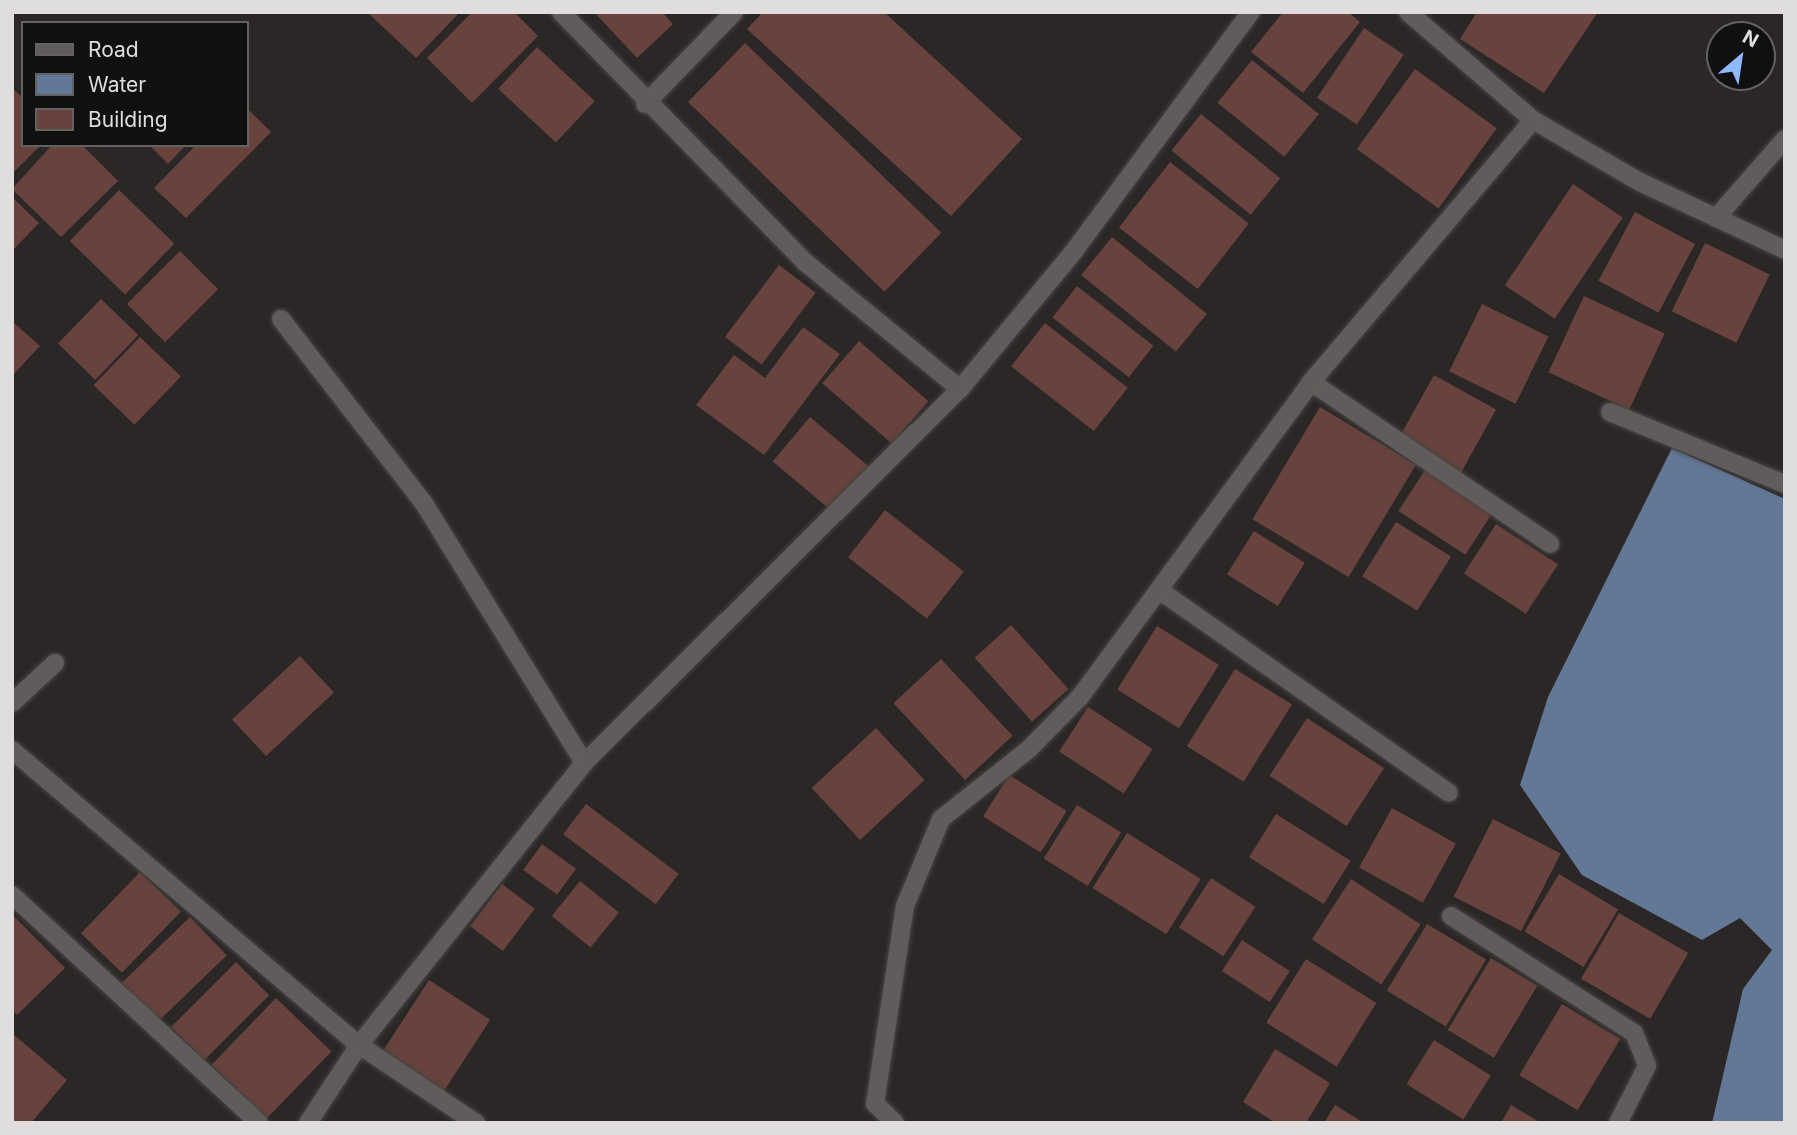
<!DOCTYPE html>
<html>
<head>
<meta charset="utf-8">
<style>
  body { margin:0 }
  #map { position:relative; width:1797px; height:1135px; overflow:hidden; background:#2a2726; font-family:Inter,sans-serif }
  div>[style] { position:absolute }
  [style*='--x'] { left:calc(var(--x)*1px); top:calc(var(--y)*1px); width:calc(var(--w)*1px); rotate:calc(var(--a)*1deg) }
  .water>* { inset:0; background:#637796 }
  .building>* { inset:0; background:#68423c; transform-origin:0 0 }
  .roads { filter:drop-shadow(0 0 2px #474545) drop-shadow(0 0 2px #474545) }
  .minor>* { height:18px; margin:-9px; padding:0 9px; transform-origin:9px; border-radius:9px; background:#5f5c5b }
  .tertiary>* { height:18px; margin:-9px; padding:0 9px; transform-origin:9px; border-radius:9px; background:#5f5c5b }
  span { translate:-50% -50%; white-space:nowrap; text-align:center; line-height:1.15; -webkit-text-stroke:6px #111010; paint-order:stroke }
  .frame { position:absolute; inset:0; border:14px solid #dfdddd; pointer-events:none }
  .legend { position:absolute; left:21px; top:21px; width:228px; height:126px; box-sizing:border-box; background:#111010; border:2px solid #636262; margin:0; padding:9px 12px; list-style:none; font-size:21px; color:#dfdddd }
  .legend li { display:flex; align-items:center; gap:14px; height:35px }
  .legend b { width:35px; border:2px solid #636262 }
  .north { position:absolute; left:1706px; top:21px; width:70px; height:70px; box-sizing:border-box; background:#111010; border:2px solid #636262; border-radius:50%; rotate:29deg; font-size:19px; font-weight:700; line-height:28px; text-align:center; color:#dfdddd }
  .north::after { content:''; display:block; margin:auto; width:24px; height:32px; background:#8eb9fc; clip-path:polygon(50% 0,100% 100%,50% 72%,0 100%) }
</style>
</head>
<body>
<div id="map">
  <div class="water">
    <i style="clip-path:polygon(1672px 448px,1785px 499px,1785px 1123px,1712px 1123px,1743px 989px,1772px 950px,1740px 918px,1702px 940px,1582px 875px,1520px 785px,1548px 697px)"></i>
  </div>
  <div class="building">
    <i style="clip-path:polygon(367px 12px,460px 12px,416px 58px)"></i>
    <i style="clip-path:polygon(472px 12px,514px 12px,538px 36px,472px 103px,427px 58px)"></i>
    <i style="clip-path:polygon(594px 12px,662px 12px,673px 24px,637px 58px)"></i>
    <i style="clip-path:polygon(763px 12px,884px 12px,1022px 139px,951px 216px,747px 29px)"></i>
    <i style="clip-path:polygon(1283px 12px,1348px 12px,1360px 22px,1303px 93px,1251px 52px)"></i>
    <i style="clip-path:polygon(1477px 12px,1598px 12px,1544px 93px,1460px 39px)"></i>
    <i style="left:1364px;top:28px;width:48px;height:84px;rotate:34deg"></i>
    <i style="left:745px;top:43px;width:273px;height:82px;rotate:44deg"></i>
    <i style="left:537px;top:47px;width:79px;height:57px;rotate:43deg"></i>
    <i style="left:1252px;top:60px;width:86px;height:55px;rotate:39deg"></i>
    <i style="left:1415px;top:69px;width:101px;height:99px;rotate:36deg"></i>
    <i style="clip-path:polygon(12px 88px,23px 98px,23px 145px,41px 145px,12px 174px)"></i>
    <i style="clip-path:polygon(247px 108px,271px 132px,186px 218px,154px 188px,196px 145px,247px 145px)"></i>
    <i style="left:1201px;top:114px;width:102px;height:47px;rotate:39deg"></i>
    <i style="clip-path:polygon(52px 145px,82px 145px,118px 181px,61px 237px,12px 189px)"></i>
    <i style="clip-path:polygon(149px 145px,186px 145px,168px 164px)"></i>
    <i style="left:1170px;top:162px;width:100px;height:83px;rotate:38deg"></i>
    <i style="left:1573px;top:184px;width:60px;height:122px;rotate:34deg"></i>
    <i style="left:119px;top:190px;width:77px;height:71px;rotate:44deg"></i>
    <i style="clip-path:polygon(12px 197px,39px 223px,12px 251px)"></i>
    <i style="left:1635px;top:212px;width:68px;height:78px;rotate:28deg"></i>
    <i style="left:1112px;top:237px;width:122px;height:49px;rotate:39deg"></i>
    <i style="left:1705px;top:243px;width:72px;height:76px;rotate:26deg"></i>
    <i style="left:180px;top:251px;width:54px;height:75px;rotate:45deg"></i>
    <i style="left:779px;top:265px;width:46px;height:90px;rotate:37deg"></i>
    <i style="left:1077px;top:286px;width:97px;height:40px;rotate:38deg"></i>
    <i style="left:1584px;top:296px;width:89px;height:84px;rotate:25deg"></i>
    <i style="left:101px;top:299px;width:52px;height:62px;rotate:44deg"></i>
    <i style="left:1482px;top:304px;width:74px;height:75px;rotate:26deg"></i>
    <i style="clip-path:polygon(12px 321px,40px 346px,12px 376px)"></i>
    <i style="left:1045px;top:323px;width:105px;height:55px;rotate:38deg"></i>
    <i style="clip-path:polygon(803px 327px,840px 354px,764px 455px,696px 405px,734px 355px,765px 378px)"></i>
    <i style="left:140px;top:337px;width:57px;height:67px;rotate:44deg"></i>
    <i style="left:859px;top:341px;width:92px;height:56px;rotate:41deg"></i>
    <i style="left:1434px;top:375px;width:71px;height:73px;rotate:29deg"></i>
    <i style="left:1320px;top:407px;width:112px;height:131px;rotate:31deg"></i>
    <i style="left:810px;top:417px;width:78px;height:58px;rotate:40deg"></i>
    <i style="left:1425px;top:470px;width:80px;height:49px;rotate:33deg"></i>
    <i style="left:885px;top:510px;width:100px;height:60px;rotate:38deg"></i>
    <i style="left:1396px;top:522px;width:65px;height:64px;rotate:32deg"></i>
    <i style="left:1496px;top:524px;width:74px;height:59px;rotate:33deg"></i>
    <i style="left:1254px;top:531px;width:60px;height:51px;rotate:32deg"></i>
    <i style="left:1011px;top:625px;width:86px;height:49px;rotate:48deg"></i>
    <i style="left:1157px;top:626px;width:73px;height:75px;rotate:32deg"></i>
    <i style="left:300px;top:656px;width:50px;height:93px;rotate:47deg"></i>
    <i style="left:941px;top:659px;width:105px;height:65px;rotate:47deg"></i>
    <i style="left:1235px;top:669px;width:67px;height:91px;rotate:32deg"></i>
    <i style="left:1088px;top:707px;width:77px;height:53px;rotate:33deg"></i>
    <i style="left:1307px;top:718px;width:92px;height:69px;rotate:33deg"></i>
    <i style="left:876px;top:728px;width:71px;height:88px;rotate:47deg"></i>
    <i style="left:1009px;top:775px;width:68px;height:49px;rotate:32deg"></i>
    <i style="left:586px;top:804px;width:116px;height:38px;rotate:37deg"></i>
    <i style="left:1077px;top:805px;width:52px;height:63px;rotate:32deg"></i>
    <i style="left:1392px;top:808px;width:73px;height:68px;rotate:29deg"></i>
    <i style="left:1276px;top:814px;width:88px;height:51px;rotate:32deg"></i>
    <i style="left:1493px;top:819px;width:76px;height:87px;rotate:27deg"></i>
    <i style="left:1127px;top:833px;width:87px;height:65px;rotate:32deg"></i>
    <i style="left:542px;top:844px;width:42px;height:32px;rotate:36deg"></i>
    <i style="left:140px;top:872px;width:57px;height:85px;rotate:44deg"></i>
    <i style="left:1559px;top:874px;width:69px;height:67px;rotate:31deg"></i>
    <i style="left:1211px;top:878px;width:53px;height:59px;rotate:33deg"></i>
    <i style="left:1351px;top:879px;width:83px;height:72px;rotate:33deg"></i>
    <i style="left:580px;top:881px;width:50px;height:45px;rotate:39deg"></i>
    <i style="left:502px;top:884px;width:41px;height:53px;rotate:37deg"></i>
    <i style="left:1619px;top:913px;width:80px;height:76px;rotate:30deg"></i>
    <i style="clip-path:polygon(12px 914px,65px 968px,17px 1015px,12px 1010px)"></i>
    <i style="left:190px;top:917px;width:53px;height:95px;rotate:46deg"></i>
    <i style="left:1427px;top:924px;width:69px;height:78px;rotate:31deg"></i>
    <i style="left:1242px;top:940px;width:57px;height:37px;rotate:33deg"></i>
    <i style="left:1491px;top:958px;width:54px;height:84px;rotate:31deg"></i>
    <i style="left:1306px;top:959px;width:83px;height:75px;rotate:32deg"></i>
    <i style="left:236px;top:962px;width:47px;height:92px;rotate:45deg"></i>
    <i style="left:429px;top:980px;width:73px;height:85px;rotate:33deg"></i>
    <i style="left:276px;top:998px;width:77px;height:93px;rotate:44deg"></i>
    <i style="left:1562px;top:1004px;width:68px;height:83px;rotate:31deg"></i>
    <i style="clip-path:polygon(12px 1033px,67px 1080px,31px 1123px,12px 1123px)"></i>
    <i style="left:1434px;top:1040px;width:67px;height:52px;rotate:32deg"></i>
    <i style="clip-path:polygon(1275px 1049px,1330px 1083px,1306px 1123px,1276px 1123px,1243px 1102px)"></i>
    <i style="clip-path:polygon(1335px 1105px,1364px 1123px,1324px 1123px)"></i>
    <i style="clip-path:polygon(1511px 1105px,1541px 1123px,1501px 1123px)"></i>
  </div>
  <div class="roads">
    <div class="minor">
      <i style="--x:1408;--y:12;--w:165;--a:40.8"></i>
      <i style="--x:1533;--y:120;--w:124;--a:30.1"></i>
      <i style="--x:1640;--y:182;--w:160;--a:25.1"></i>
      <i style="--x:645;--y:104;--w:128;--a:-45.9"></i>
      <i style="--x:1716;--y:218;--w:105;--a:-48.9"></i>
      <i style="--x:281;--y:319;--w:232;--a:52.2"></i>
      <i style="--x:423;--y:502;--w:307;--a:58.3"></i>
      <i style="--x:1311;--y:382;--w:289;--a:34.1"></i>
      <i style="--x:960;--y:389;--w:179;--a:-50.4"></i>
      <i style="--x:1074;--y:251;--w:297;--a:-53.5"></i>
      <i style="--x:1610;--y:412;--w:189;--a:22.4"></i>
      <i style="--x:1162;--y:592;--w:350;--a:35"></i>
      <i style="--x:12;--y:703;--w:59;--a:-42.9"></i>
      <i style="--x:12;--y:750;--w:455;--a:40.4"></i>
      <i style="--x:359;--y:1045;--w:141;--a:33.7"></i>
      <i style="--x:12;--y:895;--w:336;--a:42.7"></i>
      <i style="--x:1451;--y:916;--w:217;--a:32.6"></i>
      <i style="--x:1634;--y:1033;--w:35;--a:68"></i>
      <i style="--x:1647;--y:1066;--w:64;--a:117"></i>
      <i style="--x:895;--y:1123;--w:28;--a:-136"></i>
      <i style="--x:875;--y:1104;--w:200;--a:-81.4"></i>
      <i style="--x:905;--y:906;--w:94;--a:-67.5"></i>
      <i style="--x:941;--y:819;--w:112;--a:-38.5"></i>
      <i style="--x:1029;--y:749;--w:73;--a:-45.6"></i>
      <i style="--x:1080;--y:697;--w:391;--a:-53.7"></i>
      <i style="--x:1311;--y:382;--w:343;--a:-49.7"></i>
    </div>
    <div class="tertiary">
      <i style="--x:308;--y:1123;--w:93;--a:-56.8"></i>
      <i style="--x:359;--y:1045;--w:361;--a:-51.4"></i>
      <i style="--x:584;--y:763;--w:530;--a:-44.85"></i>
      <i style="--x:960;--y:389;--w:199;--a:-140.7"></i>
      <i style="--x:806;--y:263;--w:351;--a:-134.3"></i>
    </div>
  </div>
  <div class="frame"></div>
  <ul class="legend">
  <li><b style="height:9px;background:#5f5c5b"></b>Road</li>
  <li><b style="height:19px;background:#637796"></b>Water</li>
  <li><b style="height:19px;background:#68423c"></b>Building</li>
  </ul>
  <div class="north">N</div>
</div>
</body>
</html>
